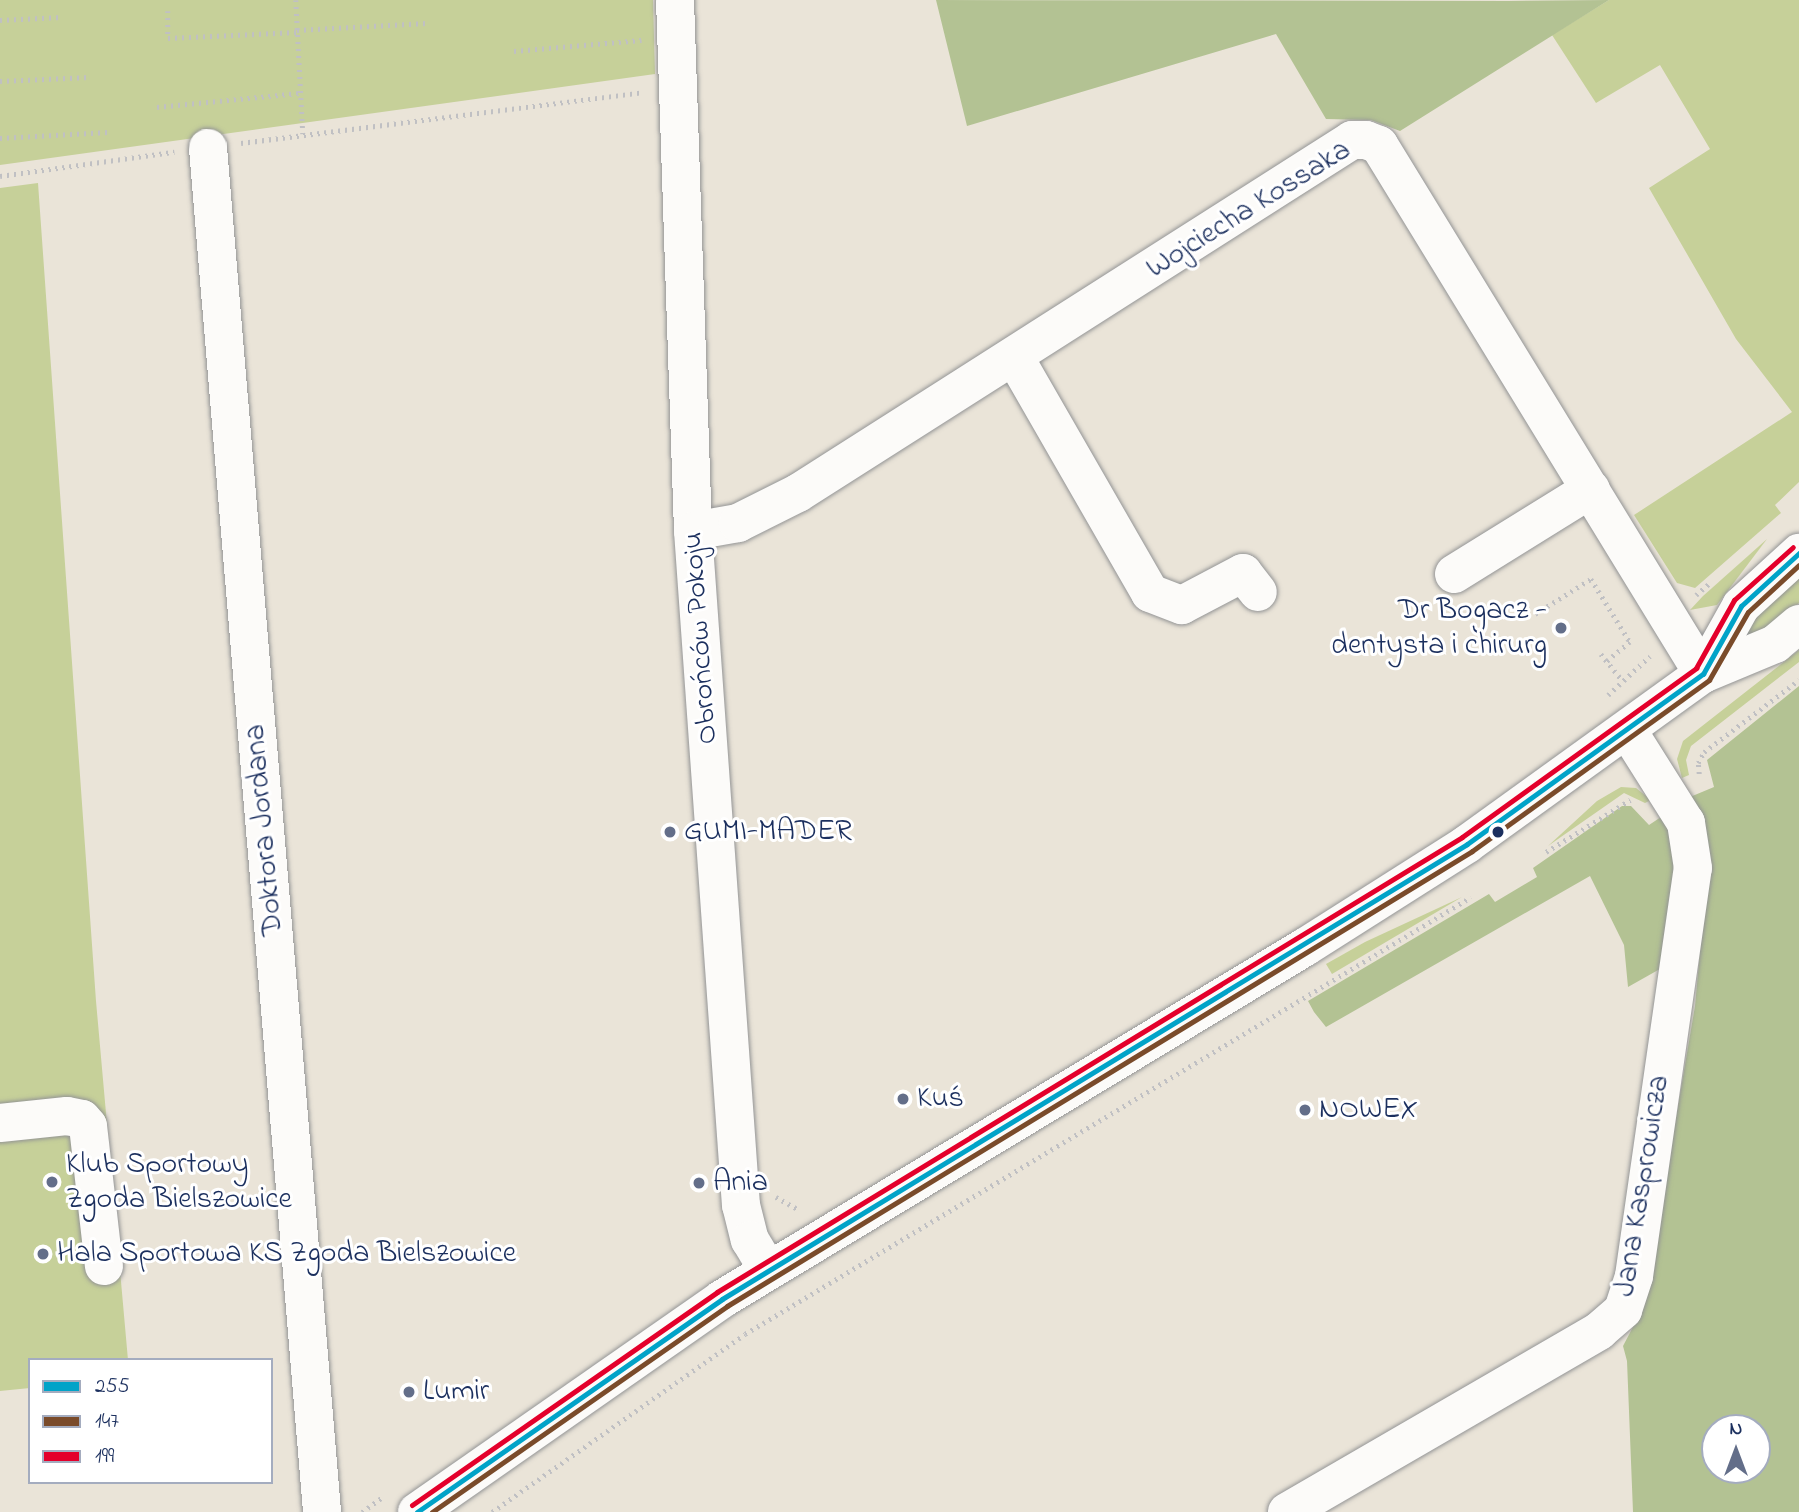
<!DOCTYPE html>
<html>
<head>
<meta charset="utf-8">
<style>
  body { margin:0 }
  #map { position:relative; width:1799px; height:1512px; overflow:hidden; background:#eae4d8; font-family:"Indie Flower",sans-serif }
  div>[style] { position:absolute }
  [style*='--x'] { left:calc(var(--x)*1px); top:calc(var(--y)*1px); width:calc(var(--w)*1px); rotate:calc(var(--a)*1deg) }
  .green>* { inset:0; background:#c6d099 }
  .forest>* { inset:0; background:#b3c293 }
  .path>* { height:4.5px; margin-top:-2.25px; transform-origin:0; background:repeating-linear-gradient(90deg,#c0c0c3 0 2px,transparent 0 7px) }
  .roads { filter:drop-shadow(0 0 2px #939495) drop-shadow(0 0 2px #939495) }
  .minor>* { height:38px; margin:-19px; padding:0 19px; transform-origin:19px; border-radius:19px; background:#fcfbf9 }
  .bus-1>* { height:5px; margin:-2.5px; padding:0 2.5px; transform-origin:2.5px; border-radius:2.5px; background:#01a3c8 }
  .bus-2>* { height:5px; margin:-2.5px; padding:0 2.5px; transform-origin:2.5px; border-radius:2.5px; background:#7a4b2a }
  .bus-3>* { height:5px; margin:-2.5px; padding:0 2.5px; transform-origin:2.5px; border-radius:2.5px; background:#e4002b }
  .dots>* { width:19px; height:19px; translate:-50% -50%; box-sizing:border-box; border:4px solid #fff; border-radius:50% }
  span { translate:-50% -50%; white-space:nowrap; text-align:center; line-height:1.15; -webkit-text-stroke:6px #fff; paint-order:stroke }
  .street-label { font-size:30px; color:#1b2f5e }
  .poi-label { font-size:30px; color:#1b2f5e }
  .right { translate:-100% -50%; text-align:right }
  .left { translate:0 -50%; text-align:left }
  .legend { position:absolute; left:28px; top:1358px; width:245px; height:126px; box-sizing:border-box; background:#fff; border:2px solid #a4acbf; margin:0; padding:9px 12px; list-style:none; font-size:21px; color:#1b2f5e }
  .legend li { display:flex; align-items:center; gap:14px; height:35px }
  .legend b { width:35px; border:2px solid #a4acbf }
  .north { position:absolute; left:1701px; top:1414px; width:70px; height:70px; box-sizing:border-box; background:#fff; border:2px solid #a4acbf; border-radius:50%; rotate:0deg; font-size:19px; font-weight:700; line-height:28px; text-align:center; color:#1b2f5e }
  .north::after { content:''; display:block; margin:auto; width:24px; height:32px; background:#636e89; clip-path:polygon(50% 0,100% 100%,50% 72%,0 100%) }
</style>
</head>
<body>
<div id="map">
  <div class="green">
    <i style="clip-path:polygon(0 0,653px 0,655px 74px,0 165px)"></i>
    <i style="clip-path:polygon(1609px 0,1799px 0,1799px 482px,1775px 505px,1781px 513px,1695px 588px,1677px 583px,1634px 515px,1792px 412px,1736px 339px,1649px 188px,1710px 149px,1660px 65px,1596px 103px,1552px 35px)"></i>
    <i style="clip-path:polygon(38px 183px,96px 1001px,128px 1360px,30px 1360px,30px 1388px,0 1391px,0 188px)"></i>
    <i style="clip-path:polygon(1767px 539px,1717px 605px,1690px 610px,1703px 596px)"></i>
    <i style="clip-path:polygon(1799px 578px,1799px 603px,1752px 643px,1722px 648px)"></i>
    <i style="clip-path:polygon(1799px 650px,1799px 662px,1691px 746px,1686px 760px,1689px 775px,1682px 778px,1677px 759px,1683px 741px)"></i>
    <i style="clip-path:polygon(1621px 787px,1636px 788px,1651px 800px,1645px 803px,1624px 793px,1548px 846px,1597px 801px)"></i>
    <i style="clip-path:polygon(1462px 897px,1332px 974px,1326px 964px,1365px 942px)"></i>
  </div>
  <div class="forest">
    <i style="clip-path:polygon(936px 0,1508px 1px,1609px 0,1400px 131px,1371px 120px,1326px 119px,1276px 34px,967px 126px)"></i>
    <i style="clip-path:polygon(evenodd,1799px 686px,1799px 1512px,1633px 1512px,1627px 1361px,1623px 1346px,1644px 1306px,1695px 1006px,1706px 886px,1690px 797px,1714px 787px,1707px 760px,1799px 686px,1715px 1428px,1757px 1428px,1757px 1470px,1715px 1470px,1715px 1428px)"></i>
    <i style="clip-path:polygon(1622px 806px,1631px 806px,1649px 825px,1664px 815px,1679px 845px,1667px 965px,1628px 987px,1624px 945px,1590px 876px,1326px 1027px,1314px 1012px,1308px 1001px,1489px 894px,1495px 902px,1537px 877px,1533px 868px)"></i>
  </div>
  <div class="path">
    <i style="--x:296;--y:0;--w:134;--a:87"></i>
    <i style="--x:168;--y:11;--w:27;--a:90"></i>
    <i style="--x:168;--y:38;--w:130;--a:-2.6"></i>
    <i style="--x:0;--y:20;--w:62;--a:-2.8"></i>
    <i style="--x:297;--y:30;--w:130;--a:-3.1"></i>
    <i style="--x:514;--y:51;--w:128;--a:-4.9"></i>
    <i style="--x:0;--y:81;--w:90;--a:-2.5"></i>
    <i style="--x:157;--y:107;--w:145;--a:-5.6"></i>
    <i style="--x:0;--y:138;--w:109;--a:-3.2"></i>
    <i style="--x:241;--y:143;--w:404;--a:-7.2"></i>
    <i style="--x:0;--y:176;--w:176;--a:-7.9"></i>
    <i style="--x:1696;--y:595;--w:18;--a:-41"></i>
    <i style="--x:1535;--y:614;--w:66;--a:-32"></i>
    <i style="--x:1591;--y:579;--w:74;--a:58.2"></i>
    <i style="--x:1630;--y:642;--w:31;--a:140"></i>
    <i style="--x:1601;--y:654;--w:35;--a:51"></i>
    <i style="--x:1608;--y:695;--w:57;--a:-42.9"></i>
    <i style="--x:1699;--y:774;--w:11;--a:-95"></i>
    <i style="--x:1698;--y:763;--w:13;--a:-61"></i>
    <i style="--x:1704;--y:752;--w:119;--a:-37.2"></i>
    <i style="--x:1546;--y:852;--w:99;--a:-31.8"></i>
    <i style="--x:776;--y:1197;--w:26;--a:29"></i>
    <i style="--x:362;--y:1512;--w:27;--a:-36"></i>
    <i style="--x:492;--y:1512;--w:309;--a:-35.1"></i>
    <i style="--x:745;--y:1334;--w:847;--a:-31.04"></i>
  </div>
  <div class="roads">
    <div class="minor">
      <i style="--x:675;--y:0;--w:531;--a:88.06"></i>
      <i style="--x:693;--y:531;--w:676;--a:85.93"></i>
      <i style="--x:741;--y:1205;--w:36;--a:76"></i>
      <i style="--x:750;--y:1240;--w:35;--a:59"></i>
      <i style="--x:208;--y:148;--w:1369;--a:85.22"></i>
      <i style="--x:1015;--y:358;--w:271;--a:60.1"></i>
      <i style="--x:1150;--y:593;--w:34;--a:21"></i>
      <i style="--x:1182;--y:605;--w:69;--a:-27.7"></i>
      <i style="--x:1243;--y:573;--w:24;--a:52"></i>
      <i style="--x:693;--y:531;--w:46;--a:-10.1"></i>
      <i style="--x:738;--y:523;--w:67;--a:-26.6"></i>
      <i style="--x:798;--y:493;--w:657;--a:-32.5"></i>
      <i style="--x:1352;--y:140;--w:14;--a:0"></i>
      <i style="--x:1366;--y:140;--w:14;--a:21"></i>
      <i style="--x:1379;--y:145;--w:620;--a:58.51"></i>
      <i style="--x:1454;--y:574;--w:161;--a:-31.8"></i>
      <i style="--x:1703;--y:674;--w:78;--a:-60.8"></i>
      <i style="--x:1741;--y:606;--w:79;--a:-42.4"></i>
      <i style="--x:0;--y:1123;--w:67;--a:-6"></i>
      <i style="--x:67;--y:1116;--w:15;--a:11"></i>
      <i style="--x:82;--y:1119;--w:9;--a:49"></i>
      <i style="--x:88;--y:1126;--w:141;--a:83.5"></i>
      <i style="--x:417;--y:1512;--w:372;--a:-34.9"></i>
      <i style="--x:722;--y:1299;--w:681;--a:-31.12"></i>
      <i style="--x:1305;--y:947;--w:192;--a:-32.4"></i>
      <i style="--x:1467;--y:844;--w:291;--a:-35.8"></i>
      <i style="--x:1703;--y:674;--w:78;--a:-22.6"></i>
      <i style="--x:1775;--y:644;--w:31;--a:-40"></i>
      <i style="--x:1287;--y:1512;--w:361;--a:-30.1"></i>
      <i style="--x:1599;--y:1331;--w:32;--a:-41"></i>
      <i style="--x:1623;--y:1310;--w:36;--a:-72"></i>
      <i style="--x:1634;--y:1276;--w:412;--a:-81.8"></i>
      <i style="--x:1693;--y:868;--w:46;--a:-98.8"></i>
      <i style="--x:1686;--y:823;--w:109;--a:-122.2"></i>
    </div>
  </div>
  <div class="bus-1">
    <i style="--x:417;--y:1512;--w:372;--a:-34.9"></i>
    <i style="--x:722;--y:1299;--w:873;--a:-31.41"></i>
    <i style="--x:1467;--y:844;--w:291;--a:-35.8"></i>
    <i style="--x:1703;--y:674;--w:78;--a:-60.8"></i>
    <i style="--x:1741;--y:606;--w:79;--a:-42.4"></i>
  </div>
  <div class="bus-2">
    <i style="--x:432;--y:1512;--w:360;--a:-34.9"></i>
    <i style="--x:727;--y:1306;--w:873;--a:-31.41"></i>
    <i style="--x:1472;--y:851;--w:292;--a:-35.8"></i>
    <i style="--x:1709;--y:680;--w:78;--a:-60.2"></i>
    <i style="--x:1748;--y:612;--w:69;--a:-42.7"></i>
  </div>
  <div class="bus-3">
    <i style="--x:412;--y:1505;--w:372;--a:-34.9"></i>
    <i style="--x:717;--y:1292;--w:873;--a:-31.41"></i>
    <i style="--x:1462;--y:837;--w:289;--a:-35.8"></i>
    <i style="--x:1696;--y:668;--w:78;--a:-60.8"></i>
    <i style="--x:1734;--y:600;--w:79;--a:-41.9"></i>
  </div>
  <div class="dots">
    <i style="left:1561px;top:628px;background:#636e89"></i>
    <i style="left:670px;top:832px;background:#636e89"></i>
    <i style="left:1498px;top:832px;background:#1b2f5e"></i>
    <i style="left:903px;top:1099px;background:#636e89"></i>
    <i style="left:1305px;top:1110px;background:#636e89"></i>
    <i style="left:52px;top:1182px;background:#636e89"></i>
    <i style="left:699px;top:1183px;background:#636e89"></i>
    <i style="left:43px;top:1254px;background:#636e89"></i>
    <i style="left:409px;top:1392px;background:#636e89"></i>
  </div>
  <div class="street-label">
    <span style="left:1249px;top:210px;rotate:-32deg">Wojciecha Kossaka</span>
    <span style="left:701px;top:638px;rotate:-94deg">Obrońców Pokoju</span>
    <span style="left:265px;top:830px;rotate:-95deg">Doktora Jordana</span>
    <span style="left:1643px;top:1186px;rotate:-81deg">Jana Kasprowicza</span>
  </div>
  <div class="poi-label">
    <span class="right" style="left:1547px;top:628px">Dr Bogacz -<br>dentysta i chirurg</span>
    <span class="left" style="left:684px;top:832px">GUMI-MADER</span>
    <span class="left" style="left:917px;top:1099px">Kuś</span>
    <span class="left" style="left:1319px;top:1110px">NOWEX</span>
    <span class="left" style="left:66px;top:1182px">Klub Sportowy<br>Zgoda Bielszowice</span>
    <span class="left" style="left:713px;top:1183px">Ania</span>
    <span class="left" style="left:57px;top:1254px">Hala Sportowa KS Zgoda Bielszowice</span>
    <span class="left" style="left:423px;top:1392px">Lumir</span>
  </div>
  <ul class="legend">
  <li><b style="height:9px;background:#01a3c8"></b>255</li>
  <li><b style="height:9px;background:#7a4b2a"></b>147</li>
  <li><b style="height:9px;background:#e4002b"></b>199</li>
  </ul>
  <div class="north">N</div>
</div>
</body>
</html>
